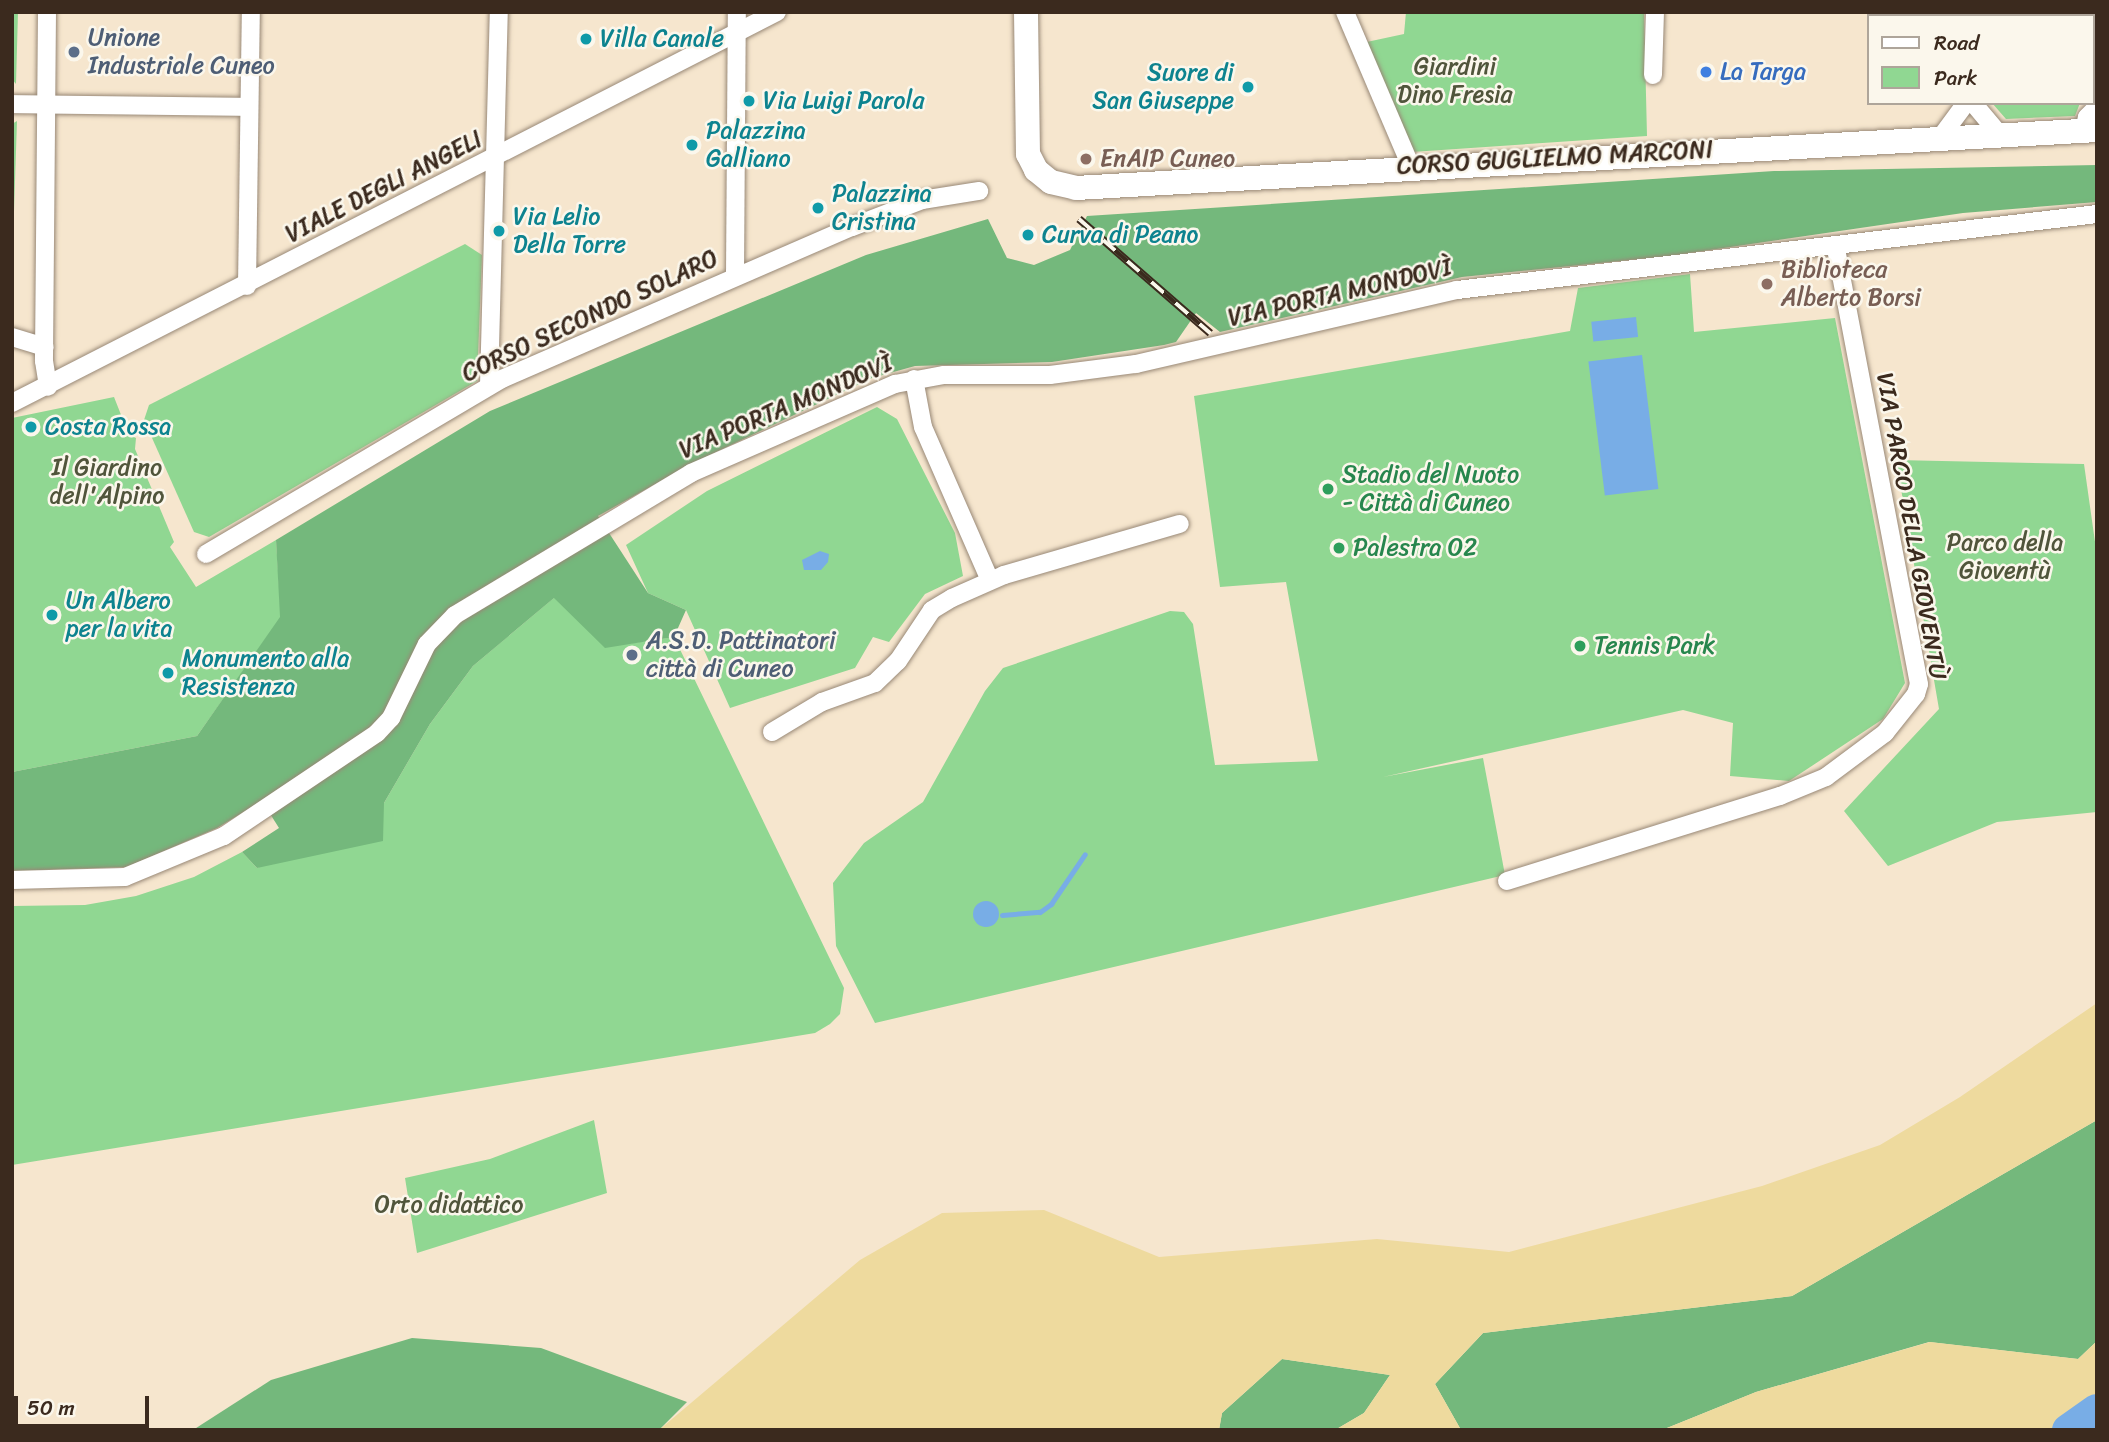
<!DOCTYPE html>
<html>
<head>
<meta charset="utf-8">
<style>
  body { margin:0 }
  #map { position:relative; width:2109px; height:1442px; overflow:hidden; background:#f6e6ce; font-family:Sriracha,sans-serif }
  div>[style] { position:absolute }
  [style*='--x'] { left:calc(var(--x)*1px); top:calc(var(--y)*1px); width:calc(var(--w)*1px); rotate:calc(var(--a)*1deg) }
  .green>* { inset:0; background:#90d792 }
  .forest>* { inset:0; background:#74b87c }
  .sand>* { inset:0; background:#eeda9e }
  .water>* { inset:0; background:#78ade6; transform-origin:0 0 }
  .round { border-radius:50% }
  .stream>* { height:5px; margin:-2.5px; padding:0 2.5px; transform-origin:2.5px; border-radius:2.5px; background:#78ade6 }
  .river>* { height:32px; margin:-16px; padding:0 16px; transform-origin:16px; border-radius:16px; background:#78ade6 }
  .roads { filter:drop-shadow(0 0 2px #988876) drop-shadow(0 0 2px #988876) }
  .street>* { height:18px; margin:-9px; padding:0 9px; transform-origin:9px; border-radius:9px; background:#fff }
  .secondary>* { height:24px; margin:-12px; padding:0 12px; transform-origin:12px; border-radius:12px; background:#fff }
  .rail>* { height:8px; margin-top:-4px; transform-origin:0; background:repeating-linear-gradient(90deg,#fbf7ec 0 16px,#3b2a1e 0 32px); box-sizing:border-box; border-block:2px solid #3b2a1e }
  .dots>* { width:19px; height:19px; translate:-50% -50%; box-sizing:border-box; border:4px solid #fbf7ec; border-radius:50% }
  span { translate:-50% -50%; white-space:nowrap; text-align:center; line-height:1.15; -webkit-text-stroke:5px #fbf7ec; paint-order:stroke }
  .service-label { font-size:24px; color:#4e5e75 }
  .left { translate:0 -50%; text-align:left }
  .culture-label { font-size:24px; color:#0d838f }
  .right { translate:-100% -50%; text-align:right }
  .park-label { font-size:24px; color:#50553b }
  .shop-label { font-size:24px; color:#366cbe }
  .street-label { font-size:24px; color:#3b2a1e }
  .education-label { font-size:24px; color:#785e54 }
  .leisure-label { font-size:24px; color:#27864d }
  .frame { position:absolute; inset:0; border:14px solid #3b2a1e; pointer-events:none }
  .legend { position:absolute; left:1867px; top:14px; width:228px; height:91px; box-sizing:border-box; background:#fbf7ec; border:2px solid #aea59a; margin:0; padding:9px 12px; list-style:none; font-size:21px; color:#3b2a1e }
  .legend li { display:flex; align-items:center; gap:14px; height:35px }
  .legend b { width:35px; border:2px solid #aea59a }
  .scale { position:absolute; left:14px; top:1396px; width:135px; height:32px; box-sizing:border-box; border:4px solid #3b2a1e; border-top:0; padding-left:9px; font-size:21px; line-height:24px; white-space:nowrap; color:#3b2a1e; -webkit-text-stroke:5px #fbf7ec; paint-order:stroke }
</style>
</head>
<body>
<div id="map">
  <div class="green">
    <i style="clip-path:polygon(12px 12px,18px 12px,16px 84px,12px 79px)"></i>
    <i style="clip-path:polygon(1406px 12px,1644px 12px,1647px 136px,1412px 152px,1362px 43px,1404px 34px)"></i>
    <i style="clip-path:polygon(1992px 103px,2080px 103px,2075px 116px,2006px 119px)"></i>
    <i style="clip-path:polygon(17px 121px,14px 211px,12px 124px)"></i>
    <i style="clip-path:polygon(465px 244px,482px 255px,477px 381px,209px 537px,194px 532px,144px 420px,149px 405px)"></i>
    <i style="clip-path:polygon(1690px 274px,1694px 332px,1835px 318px,1905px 683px,1883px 719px,1789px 781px,1730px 776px,1733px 723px,1683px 710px,1383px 777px,1483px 758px,1505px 875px,875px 1023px,836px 946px,833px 883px,864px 843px,923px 802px,985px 691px,1003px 668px,1170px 611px,1184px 612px,1193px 624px,1215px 765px,1318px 761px,1286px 582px,1220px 587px,1194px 396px,1570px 331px,1578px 288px)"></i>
    <i style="clip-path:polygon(114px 397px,129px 435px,136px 438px,135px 449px,174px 542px,170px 547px,196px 587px,276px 540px,281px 617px,197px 736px,12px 772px,12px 418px)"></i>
    <i style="clip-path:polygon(877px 407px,897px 419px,955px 533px,963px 576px,925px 594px,889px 642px,873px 637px,855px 668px,730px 708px,686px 610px,648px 593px,626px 545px,707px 491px)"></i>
    <i style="clip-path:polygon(1896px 460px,2084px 464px,2097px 556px,2097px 812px,1997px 822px,1888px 866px,1844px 811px,1939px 709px)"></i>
    <i style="clip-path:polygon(555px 597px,605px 647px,674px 637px,844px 988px,840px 1014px,830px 1024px,815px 1033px,12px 1165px,12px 906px,85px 905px,136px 896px,194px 877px,242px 852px,257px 868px,384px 803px,430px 724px,473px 666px)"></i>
    <i style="clip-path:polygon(594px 1120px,607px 1193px,417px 1253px,405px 1178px,490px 1159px)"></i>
  </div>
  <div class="forest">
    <i style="clip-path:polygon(2097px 165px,2097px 202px,1963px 213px,1669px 256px,1462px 277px,1220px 332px,1196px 313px,1176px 342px,1164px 345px,1052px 362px,915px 366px,872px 378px,693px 463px,598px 516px,648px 593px,686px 610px,674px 637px,605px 648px,554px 598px,473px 666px,430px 724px,384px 803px,383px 841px,257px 868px,242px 852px,279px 828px,262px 801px,217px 828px,127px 867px,12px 871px,12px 772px,197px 736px,280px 617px,276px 540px,490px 411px,866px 255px,988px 219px,1007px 258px,1034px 265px,1070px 250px,1087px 216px,1774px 171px)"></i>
    <i style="clip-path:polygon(2097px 1120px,2097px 1341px,2078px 1359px,1929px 1342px,1756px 1392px,1662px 1430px,1461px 1430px,1435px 1384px,1483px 1333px,1792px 1296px)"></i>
    <i style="clip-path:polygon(412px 1338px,541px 1348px,687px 1402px,659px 1430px,193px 1430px,271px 1380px)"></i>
    <i style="clip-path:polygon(1282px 1359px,1390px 1375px,1364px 1413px,1335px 1430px,1219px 1430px,1222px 1413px)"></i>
  </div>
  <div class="sand">
    <i style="clip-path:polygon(2097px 1003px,2097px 1120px,1792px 1296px,1483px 1333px,1435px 1384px,1461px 1430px,1335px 1430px,1364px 1413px,1390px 1375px,1282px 1359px,1222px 1413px,1219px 1430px,659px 1430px,860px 1260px,942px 1213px,1044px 1210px,1159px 1257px,1377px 1239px,1509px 1252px,1762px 1186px,1880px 1145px,1960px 1097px)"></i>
    <i style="clip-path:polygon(2097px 1341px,2097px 1430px,1662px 1430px,1756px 1392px,1930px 1342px,2078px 1359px)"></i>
  </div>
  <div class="water">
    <i style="left:1636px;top:317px;width:20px;height:45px;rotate:84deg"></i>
    <i style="left:1642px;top:355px;width:135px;height:54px;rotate:83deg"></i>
    <i style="clip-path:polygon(820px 551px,829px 554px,828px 562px,821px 570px,804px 570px,802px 560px)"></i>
    <i class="round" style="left:973px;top:901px;width:26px;height:26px"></i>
  </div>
  <div class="stream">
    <i style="--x:1002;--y:915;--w:38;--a:-5"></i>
    <i style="--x:1040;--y:912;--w:14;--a:-36"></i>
    <i style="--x:1051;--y:904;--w:60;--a:-55.8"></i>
  </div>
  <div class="river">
    <i style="--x:2068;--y:1430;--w:35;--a:-35"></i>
  </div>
  <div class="roads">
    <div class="street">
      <i style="--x:47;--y:12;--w:349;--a:90.5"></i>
      <i style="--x:44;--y:361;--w:26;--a:81"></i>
      <i style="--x:1345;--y:12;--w:168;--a:66.9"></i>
      <i style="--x:2093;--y:60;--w:4;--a:0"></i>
      <i style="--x:1653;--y:75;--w:63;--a:-88.2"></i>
      <i style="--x:2093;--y:77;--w:4;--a:0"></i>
      <i style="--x:1973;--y:103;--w:40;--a:50"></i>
      <i style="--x:12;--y:104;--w:237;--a:0.7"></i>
      <i style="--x:2084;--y:131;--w:14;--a:-78"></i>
      <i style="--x:2087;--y:117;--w:14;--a:-45"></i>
      <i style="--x:1940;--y:138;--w:44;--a:-53.4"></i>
      <i style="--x:735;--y:275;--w:263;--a:-89.6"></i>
      <i style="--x:247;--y:286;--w:274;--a:-89.2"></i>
      <i style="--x:12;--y:337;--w:34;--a:17"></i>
      <i style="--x:914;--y:379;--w:49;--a:79.4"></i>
      <i style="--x:923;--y:427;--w:167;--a:66.4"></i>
      <i style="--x:489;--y:386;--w:374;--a:-88.5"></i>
      <i style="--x:12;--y:403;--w:859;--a:-27.07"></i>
      <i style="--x:206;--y:554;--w:344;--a:-30.6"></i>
      <i style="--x:502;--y:379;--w:382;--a:-23.5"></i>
      <i style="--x:852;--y:227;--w:75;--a:-21.1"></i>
      <i style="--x:922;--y:200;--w:58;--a:-9"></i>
      <i style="--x:772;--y:732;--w:58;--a:-31"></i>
      <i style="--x:822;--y:702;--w:56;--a:-19.7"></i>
      <i style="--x:875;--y:683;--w:32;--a:-44"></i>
      <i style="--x:898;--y:661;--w:61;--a:-56.3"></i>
      <i style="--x:932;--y:610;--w:23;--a:-31"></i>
      <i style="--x:952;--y:598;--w:57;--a:-23.9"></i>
      <i style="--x:1004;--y:575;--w:183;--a:-16.2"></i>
      <i style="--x:12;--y:880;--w:113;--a:-1.5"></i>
      <i style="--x:125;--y:877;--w:107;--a:-22.5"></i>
      <i style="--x:224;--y:836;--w:184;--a:-33.9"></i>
      <i style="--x:377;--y:733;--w:21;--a:-47"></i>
      <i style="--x:391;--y:718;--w:82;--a:-64.1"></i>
      <i style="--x:427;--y:644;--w:40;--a:-46"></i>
      <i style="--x:455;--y:615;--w:275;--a:-31"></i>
      <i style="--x:691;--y:473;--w:223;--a:-23.6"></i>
      <i style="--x:895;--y:384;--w:50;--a:-10.4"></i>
      <i style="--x:944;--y:375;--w:106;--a:0"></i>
      <i style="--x:1050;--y:375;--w:87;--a:-7.3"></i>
      <i style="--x:1136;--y:364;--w:329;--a:-13"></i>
      <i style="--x:1457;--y:290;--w:644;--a:-6.77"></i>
      <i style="--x:1507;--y:881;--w:286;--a:-17.3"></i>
      <i style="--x:1780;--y:796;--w:50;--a:-22.4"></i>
      <i style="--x:1826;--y:777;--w:74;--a:-36.7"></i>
      <i style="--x:1885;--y:733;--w:50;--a:-51.5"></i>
      <i style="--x:1916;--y:694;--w:10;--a:-73"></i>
      <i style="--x:1919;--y:684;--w:447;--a:-100.8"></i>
    </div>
    <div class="secondary">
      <i style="--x:1026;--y:12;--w:142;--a:89.2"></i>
      <i style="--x:1028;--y:154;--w:18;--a:63"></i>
      <i style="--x:1036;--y:170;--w:19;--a:39"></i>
      <i style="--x:1051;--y:182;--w:26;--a:13"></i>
      <i style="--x:1076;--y:188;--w:1023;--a:-3.25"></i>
    </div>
  </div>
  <div class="rail">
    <i style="--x:1079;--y:219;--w:174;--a:41"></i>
  </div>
  <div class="dots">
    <i style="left:586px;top:39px;background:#0f9aa8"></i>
    <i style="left:74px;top:52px;background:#5c6f8a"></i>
    <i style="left:1706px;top:72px;background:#3f7fe0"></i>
    <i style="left:1248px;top:87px;background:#0f9aa8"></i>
    <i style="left:749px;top:101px;background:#0f9aa8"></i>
    <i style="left:692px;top:145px;background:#0f9aa8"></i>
    <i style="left:1086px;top:159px;background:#8d6e63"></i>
    <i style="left:818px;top:208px;background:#0f9aa8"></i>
    <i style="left:499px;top:231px;background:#0f9aa8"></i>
    <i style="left:1028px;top:235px;background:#0f9aa8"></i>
    <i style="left:1767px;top:284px;background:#8d6e63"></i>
    <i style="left:31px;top:427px;background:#0f9aa8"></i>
    <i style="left:1328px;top:489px;background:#2e9e5b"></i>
    <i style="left:1339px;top:548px;background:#2e9e5b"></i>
    <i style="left:52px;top:615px;background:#0f9aa8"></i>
    <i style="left:1580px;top:646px;background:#2e9e5b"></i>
    <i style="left:632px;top:655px;background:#5c6f8a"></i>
    <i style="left:168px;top:673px;background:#0f9aa8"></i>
  </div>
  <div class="service-label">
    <span class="left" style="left:88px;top:52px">Unione<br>Industriale Cuneo</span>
    <span class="left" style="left:646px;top:655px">A.S.D. Pattinatori<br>città di Cuneo</span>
  </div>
  <div class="culture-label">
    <span class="left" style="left:600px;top:39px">Villa Canale</span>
    <span class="right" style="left:1234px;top:87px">Suore di<br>San Giuseppe</span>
    <span class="left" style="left:763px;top:101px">Via Luigi Parola</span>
    <span class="left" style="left:706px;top:145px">Palazzina<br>Galliano</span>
    <span class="left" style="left:832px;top:208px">Palazzina<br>Cristina</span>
    <span class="left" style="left:513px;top:231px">Via Lelio<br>Della Torre</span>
    <span class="left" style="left:1042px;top:235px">Curva di Peano</span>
    <span class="left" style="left:45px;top:427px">Costa Rossa</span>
    <span class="left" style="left:66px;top:615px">Un Albero<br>per la vita</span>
    <span class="left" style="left:182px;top:673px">Monumento alla<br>Resistenza</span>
  </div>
  <div class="park-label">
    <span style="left:1455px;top:81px">Giardini<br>Dino Fresia</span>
    <span style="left:107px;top:482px">Il Giardino<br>dell'Alpino</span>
    <span style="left:2005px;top:557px">Parco della<br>Gioventù</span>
    <span style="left:449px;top:1205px">Orto didattico</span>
  </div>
  <div class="shop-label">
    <span class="left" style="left:1720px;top:72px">La Targa</span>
  </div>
  <div class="street-label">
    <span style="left:1555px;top:158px;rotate:-3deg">CORSO GUGLIELMO MARCONI</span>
    <span style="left:384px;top:187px;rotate:-27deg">VIALE DEGLI ANGELI</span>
    <span style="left:1340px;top:293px;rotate:-13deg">VIA PORTA MONDOVÌ</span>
    <span style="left:590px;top:316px;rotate:-25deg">CORSO SECONDO SOLARO</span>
    <span style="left:786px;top:407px;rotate:-23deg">VIA PORTA MONDOVÌ</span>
    <span style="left:1911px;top:526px;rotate:80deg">VIA PARCO DELLA GIOVENTÙ</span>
  </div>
  <div class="education-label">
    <span class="left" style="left:1100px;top:159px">EnAIP Cuneo</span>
    <span class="left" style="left:1781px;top:284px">Biblioteca<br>Alberto Borsi</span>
  </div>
  <div class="leisure-label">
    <span class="left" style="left:1342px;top:489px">Stadio del Nuoto<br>- Città di Cuneo</span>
    <span class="left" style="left:1353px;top:548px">Palestra O2</span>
    <span class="left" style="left:1594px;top:646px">Tennis Park</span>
  </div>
  <div class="frame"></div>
  <ul class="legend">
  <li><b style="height:9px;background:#fff"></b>Road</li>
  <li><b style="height:19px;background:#90d792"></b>Park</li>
  </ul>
  <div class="scale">50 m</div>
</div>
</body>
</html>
